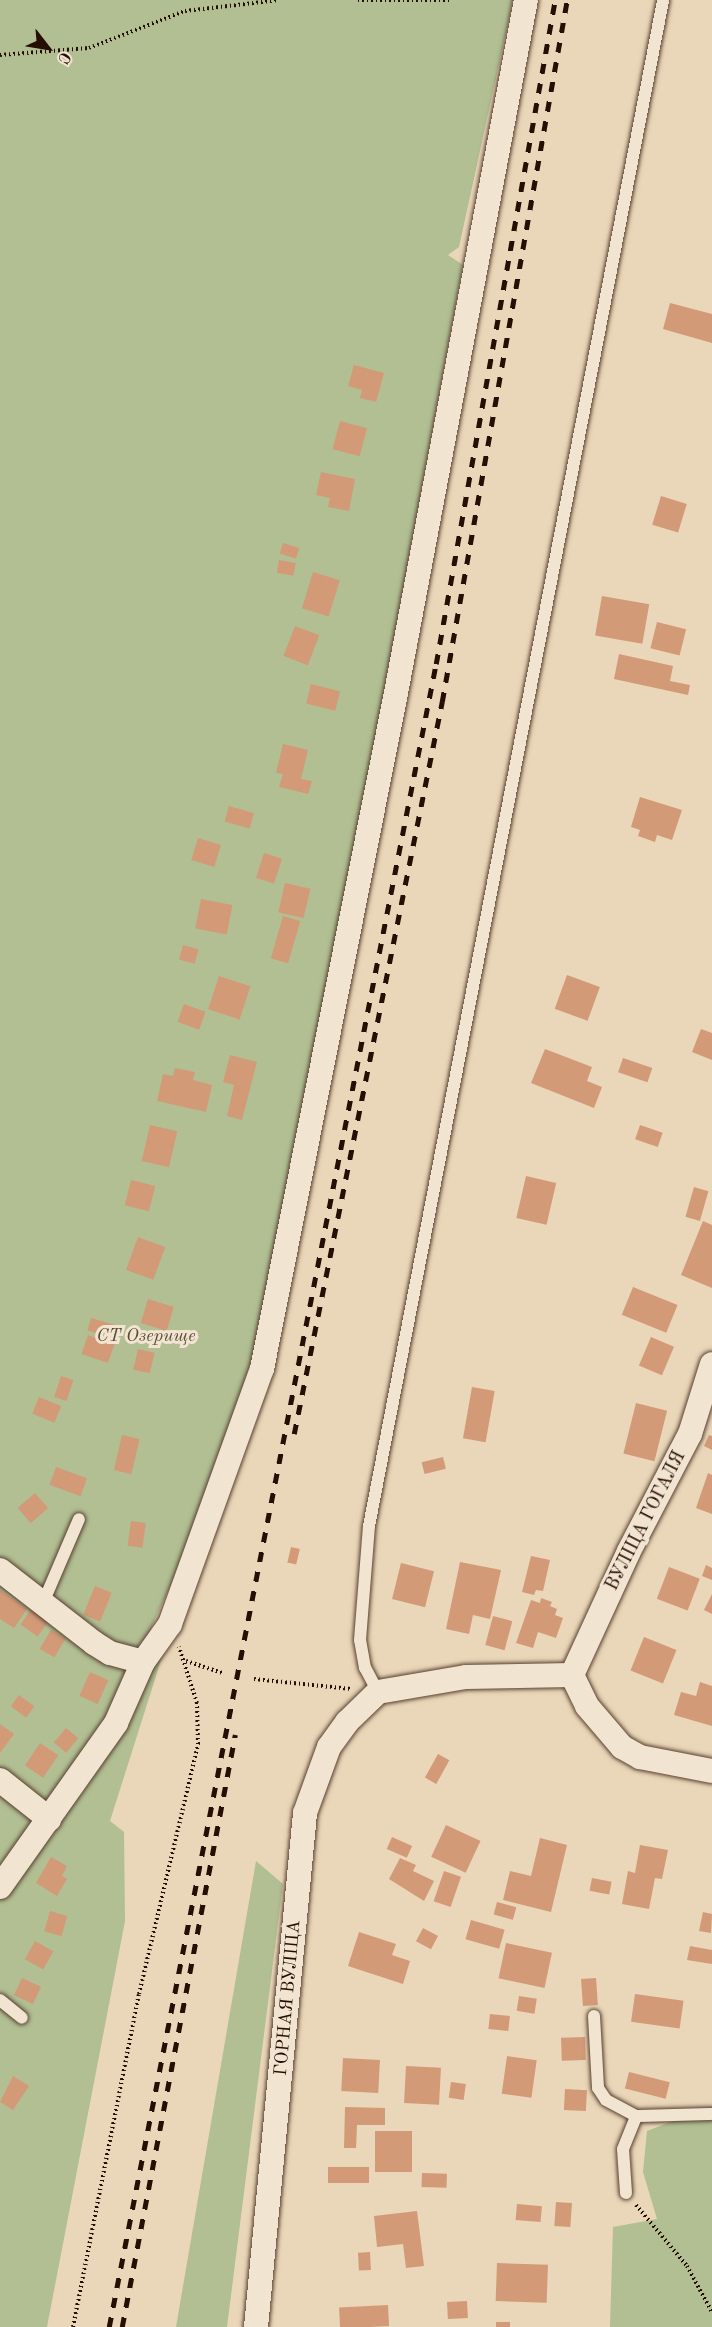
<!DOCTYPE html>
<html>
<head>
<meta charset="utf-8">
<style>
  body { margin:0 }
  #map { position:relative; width:712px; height:2327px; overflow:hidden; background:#ead6b8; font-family:"Old Standard TT",serif }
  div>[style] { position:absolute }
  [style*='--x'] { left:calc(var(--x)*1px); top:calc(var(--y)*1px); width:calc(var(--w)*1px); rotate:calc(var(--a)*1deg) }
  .green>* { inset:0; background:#b1bf93 }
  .building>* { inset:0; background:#d39a78; transform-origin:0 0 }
  .path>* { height:4px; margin-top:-2px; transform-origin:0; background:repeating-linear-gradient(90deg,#270e02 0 1.5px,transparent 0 4.5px) }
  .roads { filter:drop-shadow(0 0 2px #584030) drop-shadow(0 0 2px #584030) }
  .service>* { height:12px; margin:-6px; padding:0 6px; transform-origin:6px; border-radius:6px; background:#f1e4d1 }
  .minor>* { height:24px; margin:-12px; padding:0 12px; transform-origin:12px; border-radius:12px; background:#f1e4d1 }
  .rail>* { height:4.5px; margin-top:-2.25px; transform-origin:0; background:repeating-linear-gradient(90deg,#270e02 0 10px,transparent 0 20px) }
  span { translate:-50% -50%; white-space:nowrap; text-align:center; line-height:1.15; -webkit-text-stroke:6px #f1e4d1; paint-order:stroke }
  .park-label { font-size:18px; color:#574c35; font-style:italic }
  .street-label { font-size:18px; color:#270e02 }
  .north { position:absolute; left:18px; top:18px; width:60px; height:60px; -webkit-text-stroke:4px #f1e4d1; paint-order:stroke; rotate:121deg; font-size:16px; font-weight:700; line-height:24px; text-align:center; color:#270e02 }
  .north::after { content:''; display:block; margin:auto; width:21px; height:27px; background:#270e02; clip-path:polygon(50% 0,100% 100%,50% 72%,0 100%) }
</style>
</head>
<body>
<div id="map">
  <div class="green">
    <i style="clip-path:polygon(0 0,513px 0,459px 247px,448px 255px,463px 265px,336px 954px,253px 1364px,196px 1530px,150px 1630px,163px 1654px,110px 1821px,124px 1832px,125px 1921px,47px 2327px,0 2327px)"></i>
    <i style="clip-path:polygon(256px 1861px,283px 1884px,227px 2327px,176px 2327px)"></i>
    <i style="clip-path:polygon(712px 2106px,712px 2327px,610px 2327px,613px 2227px,657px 2219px,643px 2172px,647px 2131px)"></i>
  </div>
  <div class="building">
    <i style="clip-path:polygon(670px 303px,712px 314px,712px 343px,663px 329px)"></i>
    <i style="clip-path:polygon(354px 365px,384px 373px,376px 402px,360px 398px,362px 390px,348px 386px)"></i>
    <i style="left:340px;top:421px;width:28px;height:29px;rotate:15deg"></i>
    <i style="clip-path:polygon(321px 472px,355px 479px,349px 511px,328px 507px,330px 498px,316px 495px)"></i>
    <i style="left:661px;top:496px;width:27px;height:30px;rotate:17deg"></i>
    <i style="left:283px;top:543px;width:17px;height:11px;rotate:17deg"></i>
    <i style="left:279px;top:560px;width:17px;height:13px;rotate:10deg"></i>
    <i style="left:313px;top:572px;width:28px;height:38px;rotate:17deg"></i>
    <i style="left:602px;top:596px;width:48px;height:40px;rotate:10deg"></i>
    <i style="left:657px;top:622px;width:30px;height:27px;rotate:14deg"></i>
    <i style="left:295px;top:626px;width:26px;height:32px;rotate:21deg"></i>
    <i style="clip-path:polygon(619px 654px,673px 666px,670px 681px,690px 685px,688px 695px,614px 679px)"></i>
    <i style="left:311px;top:684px;width:30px;height:20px;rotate:14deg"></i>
    <i style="clip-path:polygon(283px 744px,308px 750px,301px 779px,312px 781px,308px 794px,279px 787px,283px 774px,276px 773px)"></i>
    <i style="clip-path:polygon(640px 797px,682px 810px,672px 840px,657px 835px,655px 842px,638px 836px,640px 830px,631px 827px)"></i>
    <i style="left:229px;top:806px;width:26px;height:16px;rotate:16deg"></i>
    <i style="left:198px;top:838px;width:24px;height:23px;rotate:17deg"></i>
    <i style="left:264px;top:853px;width:19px;height:26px;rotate:18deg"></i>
    <i style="left:285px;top:883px;width:26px;height:30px;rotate:13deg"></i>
    <i style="left:201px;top:899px;width:32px;height:30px;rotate:11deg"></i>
    <i style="left:283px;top:916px;width:18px;height:44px;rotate:16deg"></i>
    <i style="left:183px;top:945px;width:16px;height:15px;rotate:15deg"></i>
    <i style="left:567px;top:975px;width:35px;height:36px;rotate:20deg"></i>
    <i style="left:219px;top:976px;width:33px;height:35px;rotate:18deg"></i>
    <i style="left:184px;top:1004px;width:23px;height:19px;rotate:20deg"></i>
    <i style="clip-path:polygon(701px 1029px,712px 1033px,712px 1060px,692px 1052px)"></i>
    <i style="clip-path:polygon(545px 1049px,592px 1067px,587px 1081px,602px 1087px,594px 1108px,531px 1083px)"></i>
    <i style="clip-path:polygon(230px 1055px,257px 1062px,242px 1120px,227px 1116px,234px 1085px,223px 1082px)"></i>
    <i style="left:623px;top:1058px;width:31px;height:15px;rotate:19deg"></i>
    <i style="clip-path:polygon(175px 1068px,195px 1072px,193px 1080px,212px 1085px,206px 1112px,157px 1101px,163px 1074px,173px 1076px)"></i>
    <i style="left:150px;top:1125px;width:28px;height:37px;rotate:13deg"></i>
    <i style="left:640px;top:1125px;width:24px;height:15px;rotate:19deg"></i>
    <i style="left:526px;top:1176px;width:31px;height:43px;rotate:13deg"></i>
    <i style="left:131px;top:1180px;width:25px;height:26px;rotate:14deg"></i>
    <i style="left:694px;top:1187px;width:15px;height:31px;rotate:16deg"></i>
    <i style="clip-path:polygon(703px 1221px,712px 1225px,712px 1288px,681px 1275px)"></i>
    <i style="left:138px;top:1237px;width:29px;height:35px;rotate:20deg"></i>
    <i style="left:633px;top:1287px;width:48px;height:30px;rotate:22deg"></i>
    <i style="left:148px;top:1299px;width:27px;height:25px;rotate:17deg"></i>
    <i style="left:91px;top:1318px;width:26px;height:13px;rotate:16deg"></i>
    <i style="left:88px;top:1335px;width:28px;height:20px;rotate:19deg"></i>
    <i style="left:651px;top:1337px;width:25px;height:31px;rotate:23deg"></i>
    <i style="left:138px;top:1349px;width:17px;height:21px;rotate:13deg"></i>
    <i style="left:61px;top:1376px;width:13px;height:22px;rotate:18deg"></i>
    <i style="left:472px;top:1387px;width:23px;height:52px;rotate:10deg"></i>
    <i style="left:39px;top:1397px;width:24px;height:18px;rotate:22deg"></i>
    <i style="left:636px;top:1403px;width:32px;height:52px;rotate:14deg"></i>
    <i style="left:122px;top:1435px;width:18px;height:36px;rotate:13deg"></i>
    <i style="clip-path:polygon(709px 1435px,712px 1436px,712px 1450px,704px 1446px)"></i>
    <i style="left:443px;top:1457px;width:12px;height:22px;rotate:76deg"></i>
    <i style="left:56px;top:1467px;width:33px;height:19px;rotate:20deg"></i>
    <i style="clip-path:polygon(708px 1473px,712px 1475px,712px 1514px,696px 1508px)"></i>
    <i style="left:35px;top:1493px;width:20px;height:23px;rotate:49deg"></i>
    <i style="left:131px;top:1521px;width:15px;height:25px;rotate:8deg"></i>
    <i style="left:291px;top:1547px;width:9px;height:16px;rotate:13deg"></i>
    <i style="clip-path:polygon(531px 1556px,550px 1560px,543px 1591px,536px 1590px,534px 1595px,522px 1592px)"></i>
    <i style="clip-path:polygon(460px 1562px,501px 1570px,490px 1619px,473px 1615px,469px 1634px,446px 1629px)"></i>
    <i style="left:401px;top:1563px;width:34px;height:37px;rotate:14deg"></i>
    <i style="clip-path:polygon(706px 1565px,712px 1568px,712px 1580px,702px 1576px)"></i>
    <i style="left:669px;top:1567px;width:33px;height:34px;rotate:21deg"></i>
    <i style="left:95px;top:1586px;width:18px;height:31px;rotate:22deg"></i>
    <i style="clip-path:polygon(0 1590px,27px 1609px,14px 1628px,0 1619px)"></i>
    <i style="clip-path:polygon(712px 1594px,712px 1614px,704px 1610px)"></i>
    <i style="clip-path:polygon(541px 1598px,552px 1602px,550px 1606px,557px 1609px,555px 1615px,563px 1618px,556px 1638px,538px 1632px,533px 1648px,516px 1643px,531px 1600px,540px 1603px)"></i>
    <i style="left:32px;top:1608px;width:21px;height:20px;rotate:35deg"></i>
    <i style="left:493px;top:1616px;width:20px;height:30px;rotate:15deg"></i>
    <i style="left:51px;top:1630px;width:17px;height:22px;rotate:31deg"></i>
    <i style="left:644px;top:1637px;width:35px;height:36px;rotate:22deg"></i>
    <i style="left:90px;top:1672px;width:20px;height:26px;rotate:24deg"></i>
    <i style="clip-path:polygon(700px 1682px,712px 1686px,712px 1726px,674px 1715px,681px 1692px,696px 1696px)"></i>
    <i style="left:19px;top:1695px;width:19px;height:14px;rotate:36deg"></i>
    <i style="clip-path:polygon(0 1724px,14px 1734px,0 1753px)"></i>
    <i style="left:66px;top:1728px;width:16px;height:19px;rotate:40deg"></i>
    <i style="left:40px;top:1743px;width:22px;height:27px;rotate:34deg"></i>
    <i style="left:438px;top:1754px;width:13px;height:27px;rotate:29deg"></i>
    <i style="left:446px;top:1825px;width:38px;height:35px;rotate:25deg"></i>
    <i style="left:392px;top:1837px;width:22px;height:13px;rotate:24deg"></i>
    <i style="clip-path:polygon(540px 1838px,567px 1845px,551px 1912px,503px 1900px,510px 1871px,531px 1876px)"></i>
    <i style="clip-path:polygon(640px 1845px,668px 1850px,662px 1879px,655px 1878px,649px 1909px,622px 1904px,628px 1871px,635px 1873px)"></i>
    <i style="clip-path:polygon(51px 1857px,67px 1866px,62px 1876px,67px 1879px,57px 1896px,36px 1883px)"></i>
    <i style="clip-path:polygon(400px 1858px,416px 1865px,413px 1871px,434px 1881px,424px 1901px,389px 1879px)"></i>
    <i style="left:444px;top:1871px;width:18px;height:32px;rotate:19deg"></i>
    <i style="left:592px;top:1878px;width:20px;height:13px;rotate:11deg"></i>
    <i style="left:497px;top:1902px;width:20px;height:13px;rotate:15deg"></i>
    <i style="left:50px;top:1911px;width:18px;height:21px;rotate:16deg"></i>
    <i style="clip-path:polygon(703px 1912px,712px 1914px,711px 1933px,699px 1931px)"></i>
    <i style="left:471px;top:1920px;width:35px;height:20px;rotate:16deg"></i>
    <i style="left:423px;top:1928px;width:17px;height:15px;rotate:28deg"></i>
    <i style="clip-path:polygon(359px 1932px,396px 1944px,392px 1955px,410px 1961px,403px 1984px,348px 1966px)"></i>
    <i style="left:35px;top:1941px;width:21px;height:21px;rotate:29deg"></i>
    <i style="left:506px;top:1943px;width:47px;height:36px;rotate:12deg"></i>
    <i style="clip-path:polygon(690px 1946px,712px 1950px,712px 1964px,687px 1960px)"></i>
    <i style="left:22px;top:1978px;width:21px;height:19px;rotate:25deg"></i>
    <i style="left:596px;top:1978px;width:27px;height:15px;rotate:86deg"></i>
    <i style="left:635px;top:1994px;width:49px;height:28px;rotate:8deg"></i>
    <i style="left:519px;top:1996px;width:18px;height:15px;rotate:9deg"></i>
    <i style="left:490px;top:2014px;width:20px;height:15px;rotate:6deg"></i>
    <i style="left:585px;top:2037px;width:23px;height:24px;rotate:88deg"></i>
    <i style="left:507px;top:2056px;width:30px;height:38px;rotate:8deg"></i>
    <i style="left:343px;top:2058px;width:37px;height:33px;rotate:3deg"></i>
    <i style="left:406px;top:2066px;width:35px;height:37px;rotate:3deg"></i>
    <i style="left:629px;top:2072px;width:42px;height:17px;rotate:14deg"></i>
    <i style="clip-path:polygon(13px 2076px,29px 2086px,13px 2110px,0 2102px)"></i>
    <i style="left:451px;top:2082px;width:15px;height:16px;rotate:8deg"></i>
    <i style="left:565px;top:2089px;width:22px;height:21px;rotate:3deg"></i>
    <i style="clip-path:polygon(345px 2107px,385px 2108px,385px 2125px,357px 2125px,356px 2148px,344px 2148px)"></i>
    <i style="left:375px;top:2131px;width:37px;height:41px"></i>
    <i style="left:369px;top:2167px;width:16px;height:41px;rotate:90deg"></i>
    <i style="left:422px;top:2173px;width:25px;height:14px;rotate:2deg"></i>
    <i style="left:556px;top:2202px;width:16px;height:24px;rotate:4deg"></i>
    <i style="left:517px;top:2204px;width:25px;height:16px;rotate:5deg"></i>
    <i style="clip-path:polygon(417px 2211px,424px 2266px,406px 2268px,403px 2244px,377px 2247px,374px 2216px)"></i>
    <i style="left:370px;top:2252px;width:18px;height:12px;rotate:87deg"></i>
    <i style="left:497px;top:2263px;width:51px;height:38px;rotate:2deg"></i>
    <i style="left:467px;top:2301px;width:17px;height:20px;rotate:87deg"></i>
    <i style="left:388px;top:2305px;width:21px;height:49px;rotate:87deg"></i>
    <i style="left:496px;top:2322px;width:14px;height:5px"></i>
  </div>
  <div class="path">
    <i style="--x:358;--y:0;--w:91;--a:0"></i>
    <i style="--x:0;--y:55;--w:89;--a:-4.5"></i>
    <i style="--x:89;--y:48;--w:103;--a:-21.1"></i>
    <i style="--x:185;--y:11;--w:94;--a:-6.7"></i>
    <i style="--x:186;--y:1661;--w:39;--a:18"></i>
    <i style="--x:254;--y:1679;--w:98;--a:5.9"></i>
    <i style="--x:636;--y:2205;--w:80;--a:50.1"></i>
    <i style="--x:687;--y:2266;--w:52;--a:61.5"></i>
    <i style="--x:73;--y:2327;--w:339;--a:-78.8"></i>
    <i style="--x:139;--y:1994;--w:257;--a:-76.7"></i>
    <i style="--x:198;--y:1744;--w:41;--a:-91.4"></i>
    <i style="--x:197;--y:1703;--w:59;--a:-107.8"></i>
  </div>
  <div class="roads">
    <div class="service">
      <i style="--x:43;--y:1603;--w:91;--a:-66.8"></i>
      <i style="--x:378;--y:1692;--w:27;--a:-118"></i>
      <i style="--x:365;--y:1668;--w:28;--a:-100"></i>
      <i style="--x:360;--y:1640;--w:114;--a:-85.5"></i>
      <i style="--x:369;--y:1526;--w:1554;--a:-79.09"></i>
      <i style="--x:0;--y:2000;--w:28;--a:39"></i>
      <i style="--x:594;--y:2016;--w:72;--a:86.8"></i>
      <i style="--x:598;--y:2088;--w:14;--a:56"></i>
      <i style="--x:606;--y:2100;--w:34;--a:28"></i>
      <i style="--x:626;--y:2193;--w:44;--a:-93.9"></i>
      <i style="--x:623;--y:2149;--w:35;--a:-68"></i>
      <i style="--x:636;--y:2116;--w:76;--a:-1.5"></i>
    </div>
    <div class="minor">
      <i style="--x:0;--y:1570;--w:119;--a:37.8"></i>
      <i style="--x:94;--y:1643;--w:19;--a:32"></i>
      <i style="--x:110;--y:1653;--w:34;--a:15"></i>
      <i style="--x:572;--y:1675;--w:136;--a:-65.3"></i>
      <i style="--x:629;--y:1551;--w:132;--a:-62.5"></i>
      <i style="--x:690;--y:1434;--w:73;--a:-72.6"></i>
      <i style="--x:572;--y:1675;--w:34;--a:64"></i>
      <i style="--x:587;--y:1706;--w:54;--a:49.5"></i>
      <i style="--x:622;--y:1747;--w:21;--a:29"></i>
      <i style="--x:640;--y:1757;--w:73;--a:11"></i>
      <i style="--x:0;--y:1780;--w:63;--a:38.5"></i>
      <i style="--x:0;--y:1887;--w:201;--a:-54.7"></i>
      <i style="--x:116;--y:1723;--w:67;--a:-66.1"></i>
      <i style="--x:143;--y:1662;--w:47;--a:-54.6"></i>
      <i style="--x:170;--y:1624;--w:271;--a:-70.2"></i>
      <i style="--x:262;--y:1369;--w:689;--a:-78.79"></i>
      <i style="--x:396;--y:693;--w:705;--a:-79.38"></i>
      <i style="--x:256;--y:2327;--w:516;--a:-84.55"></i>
      <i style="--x:305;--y:1813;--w:70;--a:-70"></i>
      <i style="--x:329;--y:1747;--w:31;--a:-54"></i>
      <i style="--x:347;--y:1722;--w:43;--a:-44.1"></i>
      <i style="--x:378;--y:1692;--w:89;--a:-9.7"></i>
      <i style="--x:466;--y:1677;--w:106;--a:-1.1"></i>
    </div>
  </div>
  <div class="rail">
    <i style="--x:294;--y:1434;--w:747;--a:-78.57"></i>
    <i style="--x:442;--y:702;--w:713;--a:-79.9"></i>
    <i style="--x:109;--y:2327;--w:1695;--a:-78.88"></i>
    <i style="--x:436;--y:664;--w:675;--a:-79.84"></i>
    <i style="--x:122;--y:2327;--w:603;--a:-79.19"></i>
  </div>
  <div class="park-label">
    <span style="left:146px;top:1336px">СТ Озерище</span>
  </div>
  <div class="street-label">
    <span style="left:646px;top:1521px;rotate:-63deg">ВУЛІЦА ГОГАЛЯ</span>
    <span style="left:288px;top:1998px;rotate:-85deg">ГОРНАЯ ВУЛІЦА</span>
  </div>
  <div class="north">С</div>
</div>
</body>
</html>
